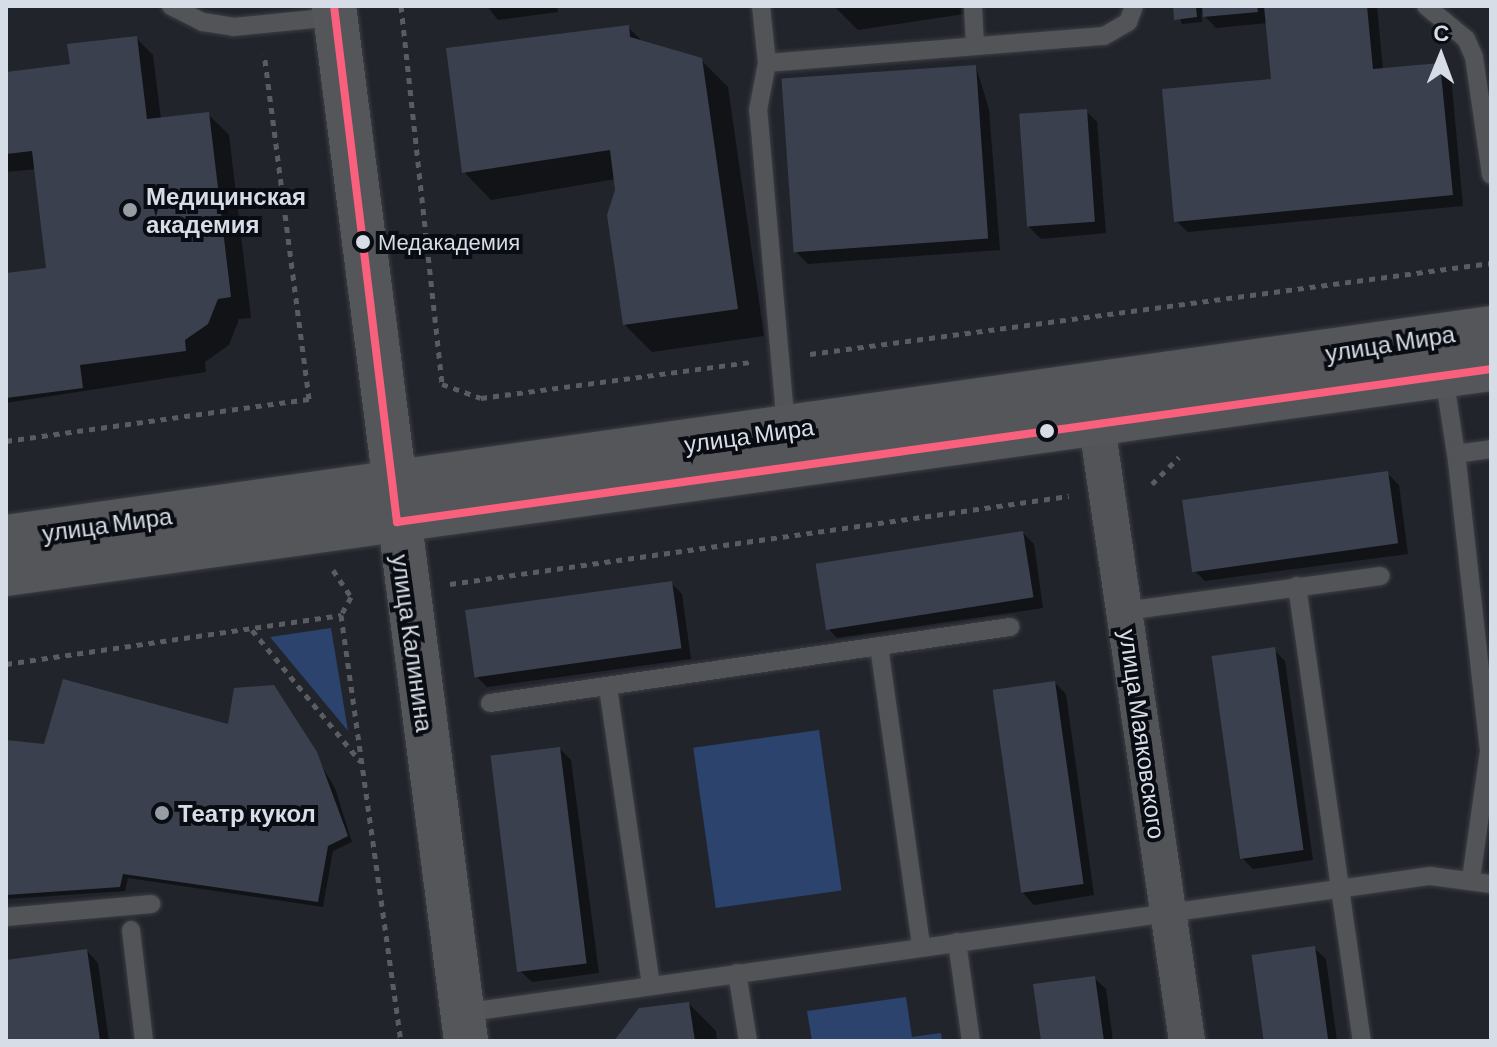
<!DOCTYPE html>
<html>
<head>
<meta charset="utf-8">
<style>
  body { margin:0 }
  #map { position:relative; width:1497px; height:1047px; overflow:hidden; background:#21242b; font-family:Barlow,sans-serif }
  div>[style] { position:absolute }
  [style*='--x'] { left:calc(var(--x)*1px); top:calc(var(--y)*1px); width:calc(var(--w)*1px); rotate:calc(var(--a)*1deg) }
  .green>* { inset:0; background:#2b436d; transform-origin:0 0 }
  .shadow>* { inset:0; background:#0007 }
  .building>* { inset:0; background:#3a404d; transform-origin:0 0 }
  .path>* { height:5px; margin-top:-2.5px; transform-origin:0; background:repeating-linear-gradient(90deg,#5b5c60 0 6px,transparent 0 12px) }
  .roads { filter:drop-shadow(0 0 2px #3b3f44) drop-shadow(0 0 2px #3b3f44) }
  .service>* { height:18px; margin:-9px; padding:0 9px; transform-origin:9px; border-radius:9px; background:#535458 }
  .minor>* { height:36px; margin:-18px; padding:0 18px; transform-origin:18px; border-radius:18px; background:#535458 }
  .secondary>* { height:44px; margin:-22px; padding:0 22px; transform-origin:22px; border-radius:22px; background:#54565a }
  .bus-1>* { height:8px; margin:-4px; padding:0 4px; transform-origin:4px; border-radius:4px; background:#f8607d }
  .dots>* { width:22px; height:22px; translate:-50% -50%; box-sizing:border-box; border:4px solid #090c12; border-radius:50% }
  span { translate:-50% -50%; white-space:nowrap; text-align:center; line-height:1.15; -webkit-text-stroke:8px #090c12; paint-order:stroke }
  .bus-label { font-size:22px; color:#d7dde6 }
  .left { translate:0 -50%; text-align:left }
  .poi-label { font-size:24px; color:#d7dde6; font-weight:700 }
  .street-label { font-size:24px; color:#d7dde6 }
  .frame { position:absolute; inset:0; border:8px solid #d7dde6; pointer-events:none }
  .north { position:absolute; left:1401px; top:16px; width:80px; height:80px; -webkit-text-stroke:6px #090c12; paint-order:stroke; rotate:1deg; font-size:22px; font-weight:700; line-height:32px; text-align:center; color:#d7dde6 }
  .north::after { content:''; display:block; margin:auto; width:28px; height:36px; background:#d7dde6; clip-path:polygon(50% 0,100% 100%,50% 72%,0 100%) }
</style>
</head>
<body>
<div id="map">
  <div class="green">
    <i style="clip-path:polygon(331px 628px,348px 731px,270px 637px)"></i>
    <i style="left:819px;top:730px;width:162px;height:127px;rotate:82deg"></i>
    <i style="clip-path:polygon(906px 997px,912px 1037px,941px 1033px,942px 1041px,812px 1041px,807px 1011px)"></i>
  </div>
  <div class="shadow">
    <i style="clip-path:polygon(487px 6px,557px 6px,558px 12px,498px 20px)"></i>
    <i style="clip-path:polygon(834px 6px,963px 6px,964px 14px,858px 30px)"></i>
    <i style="clip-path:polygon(1026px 6px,1085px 6px,1029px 8px)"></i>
    <i style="clip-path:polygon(1175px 6px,1377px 6px,1383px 70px,1439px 65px,1451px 76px,1463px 206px,1188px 232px,1176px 221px,1273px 81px,1268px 23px,1216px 28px,1201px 12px,1202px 22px,1182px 24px)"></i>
    <i style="clip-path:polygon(628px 27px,644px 43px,701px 60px,728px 87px,764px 336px,652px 352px,625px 325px,616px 179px,491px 200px,464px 172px)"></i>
    <i style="clip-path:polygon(136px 38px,153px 55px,161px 119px,208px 114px,229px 135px,251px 318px,239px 319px,229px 345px,205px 362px,206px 372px,6px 403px,6px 275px,48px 270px,37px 169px,6px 172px,6px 74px,72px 66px)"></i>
    <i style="clip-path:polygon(976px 67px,989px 109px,1000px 250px,808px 264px,797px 253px)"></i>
    <i style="clip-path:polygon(1086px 111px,1097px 122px,1106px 233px,1041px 239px,1029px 227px)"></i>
    <i style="clip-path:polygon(1387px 473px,1399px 485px,1408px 554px,1205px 581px,1194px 570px)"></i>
    <i style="clip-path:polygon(1023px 533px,1034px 544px,1043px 608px,837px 638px,826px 626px)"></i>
    <i style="clip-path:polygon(671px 583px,682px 594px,691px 659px,487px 687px,476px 676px)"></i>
    <i style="clip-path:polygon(1274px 650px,1285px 661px,1313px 860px,1253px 869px,1241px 857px)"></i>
    <i style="clip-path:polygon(1055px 683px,1066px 694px,1094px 895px,1034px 905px,1023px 893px)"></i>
    <i style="clip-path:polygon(278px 693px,335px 788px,352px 842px,333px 851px,323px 907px,128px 878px,125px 891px,6px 899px,6px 742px,46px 746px,229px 726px)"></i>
    <i style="clip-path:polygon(560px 749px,571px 760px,599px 973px,532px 982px,520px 971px)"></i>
    <i style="clip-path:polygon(1314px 948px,1326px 959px,1337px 1041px,1266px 1041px)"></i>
    <i style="clip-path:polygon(87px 951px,98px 963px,109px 1041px,6px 1041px,6px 962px)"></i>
    <i style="clip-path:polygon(1094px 978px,1106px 989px,1113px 1041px,1043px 1041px)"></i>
    <i style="clip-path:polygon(689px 1004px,716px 1031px,717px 1041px,616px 1041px)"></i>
  </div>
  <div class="building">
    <i style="clip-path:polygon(1173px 6px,1196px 6px,1197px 17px,1174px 20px)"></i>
    <i style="clip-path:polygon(1202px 6px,1257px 6px,1258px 12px,1203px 17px)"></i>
    <i style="clip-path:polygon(1264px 6px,1367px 6px,1373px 69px,1440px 63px,1453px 195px,1174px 222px,1162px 89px,1271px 79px)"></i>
    <i style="clip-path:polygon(629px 25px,630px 37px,702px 58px,738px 309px,623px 325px,607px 215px,615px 190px,610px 150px,462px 173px,446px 48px)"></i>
    <i style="clip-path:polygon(137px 36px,147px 119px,209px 112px,231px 297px,218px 299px,208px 324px,185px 340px,186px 351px,80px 365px,83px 388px,6px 398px,6px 273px,46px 268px,32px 151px,6px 154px,6px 72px,70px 64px,67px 44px)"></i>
    <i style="left:976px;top:65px;width:174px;height:195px;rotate:86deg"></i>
    <i style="left:1087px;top:109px;width:113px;height:68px;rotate:86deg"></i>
    <i style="left:1388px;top:471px;width:73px;height:208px;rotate:82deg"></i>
    <i style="left:1023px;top:531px;width:67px;height:210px;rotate:81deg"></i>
    <i style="left:672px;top:581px;width:68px;height:209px;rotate:82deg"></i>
    <i style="left:1275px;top:647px;width:205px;height:64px;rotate:82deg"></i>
    <i style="clip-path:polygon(63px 679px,228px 724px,234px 688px,274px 685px,317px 752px,348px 836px,328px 846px,318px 902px,123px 874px,120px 887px,6px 895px,6px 740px,44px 744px)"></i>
    <i style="left:1055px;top:681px;width:205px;height:63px;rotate:82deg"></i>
    <i style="left:560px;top:747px;width:218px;height:70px;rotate:83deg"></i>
    <i style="left:1315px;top:946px;width:96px;height:64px;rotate:82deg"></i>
    <i style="clip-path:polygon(87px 949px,100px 1041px,6px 1041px,6px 960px)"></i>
    <i style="clip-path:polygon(1095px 976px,1104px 1041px,1041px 1041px,1033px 984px)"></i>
    <i style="clip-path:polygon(689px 1002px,695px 1041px,614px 1041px,639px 1008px)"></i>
  </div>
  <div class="path">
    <i style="--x:401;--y:6;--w:380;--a:83.8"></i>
    <i style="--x:442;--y:384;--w:41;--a:19.7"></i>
    <i style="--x:481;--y:398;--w:273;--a:-7.6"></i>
    <i style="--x:810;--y:354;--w:687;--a:-7.61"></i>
    <i style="--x:6;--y:441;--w:306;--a:-7.9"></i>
    <i style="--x:309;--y:399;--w:348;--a:-97.4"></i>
    <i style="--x:1152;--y:484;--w:38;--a:-45"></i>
    <i style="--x:333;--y:570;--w:32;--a:56"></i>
    <i style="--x:351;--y:597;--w:21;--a:119"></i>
    <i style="--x:341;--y:615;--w:430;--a:82"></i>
    <i style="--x:450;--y:584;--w:625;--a:-8.09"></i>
    <i style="--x:252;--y:630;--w:170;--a:50.5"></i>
    <i style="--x:6;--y:664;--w:339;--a:-8.3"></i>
  </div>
  <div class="roads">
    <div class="service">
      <i style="--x:171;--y:6;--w:36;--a:27"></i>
      <i style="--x:203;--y:22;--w:30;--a:9"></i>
      <i style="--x:233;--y:27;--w:102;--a:-5.6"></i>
      <i style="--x:761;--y:6;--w:57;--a:84"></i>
      <i style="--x:973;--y:6;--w:38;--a:87"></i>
      <i style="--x:1426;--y:6;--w:52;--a:39.5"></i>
      <i style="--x:1466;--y:39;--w:20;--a:66"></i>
      <i style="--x:1474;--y:57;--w:119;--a:81.8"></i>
      <i style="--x:1444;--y:376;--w:79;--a:81.3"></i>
      <i style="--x:786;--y:427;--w:318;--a:-95"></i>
      <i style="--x:758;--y:110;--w:48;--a:-79.2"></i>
      <i style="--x:767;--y:63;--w:338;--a:-4.6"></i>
      <i style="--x:1104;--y:36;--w:28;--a:-30"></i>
      <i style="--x:1128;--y:22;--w:17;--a:-69"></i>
      <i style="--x:1297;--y:586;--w:460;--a:81.9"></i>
      <i style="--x:1125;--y:611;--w:258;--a:-7.8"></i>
      <i style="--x:879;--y:646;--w:303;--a:82"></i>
      <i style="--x:608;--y:687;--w:301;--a:81.8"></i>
      <i style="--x:490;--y:703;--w:526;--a:-8.32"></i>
      <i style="--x:1471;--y:879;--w:129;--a:-82"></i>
      <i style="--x:1489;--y:751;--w:299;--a:-96.3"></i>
      <i style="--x:1456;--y:454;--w:35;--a:-8"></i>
      <i style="--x:6;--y:917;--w:146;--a:-5.1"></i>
      <i style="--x:131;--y:930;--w:112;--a:83.3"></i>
      <i style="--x:957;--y:942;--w:100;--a:82"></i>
      <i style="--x:737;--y:973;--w:69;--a:80.8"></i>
      <i style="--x:462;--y:1013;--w:978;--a:-8.06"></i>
      <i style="--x:1430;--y:876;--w:62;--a:7.5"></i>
    </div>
    <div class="minor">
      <i style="--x:1097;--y:426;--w:622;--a:81.67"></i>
    </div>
    <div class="secondary">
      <i style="--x:334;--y:6;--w:1043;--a:82.73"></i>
      <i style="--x:6;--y:537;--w:1500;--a:-8.01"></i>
      <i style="--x:6;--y:574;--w:1499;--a:-7.86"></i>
    </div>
  </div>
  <div class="bus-1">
    <i style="--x:334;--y:6;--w:520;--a:83.04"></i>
    <i style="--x:397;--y:522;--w:1105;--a:-7.96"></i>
  </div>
  <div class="dots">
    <i style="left:130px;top:210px;background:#979ca5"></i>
    <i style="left:363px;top:242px;background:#d7dde6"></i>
    <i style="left:1047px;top:431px;background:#d7dde6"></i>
    <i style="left:162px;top:813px;background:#979ca5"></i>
  </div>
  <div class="bus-label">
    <span class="left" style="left:378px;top:242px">Медакадемия</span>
  </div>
  <div class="poi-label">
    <span class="left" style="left:146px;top:210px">Медицинская<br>академия</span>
    <span class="left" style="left:178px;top:813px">Театр кукол</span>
  </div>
  <div class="street-label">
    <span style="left:1390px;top:343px;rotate:-9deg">улица Мира</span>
    <span style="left:749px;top:435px;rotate:-8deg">улица Мира</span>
    <span style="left:107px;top:524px;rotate:-8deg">улица Мира</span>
    <span style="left:413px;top:643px;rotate:82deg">улица Калинина</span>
    <span style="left:1143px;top:734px;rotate:82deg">улица Маяковского</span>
  </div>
  <div class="frame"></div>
  <div class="north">С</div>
</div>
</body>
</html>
